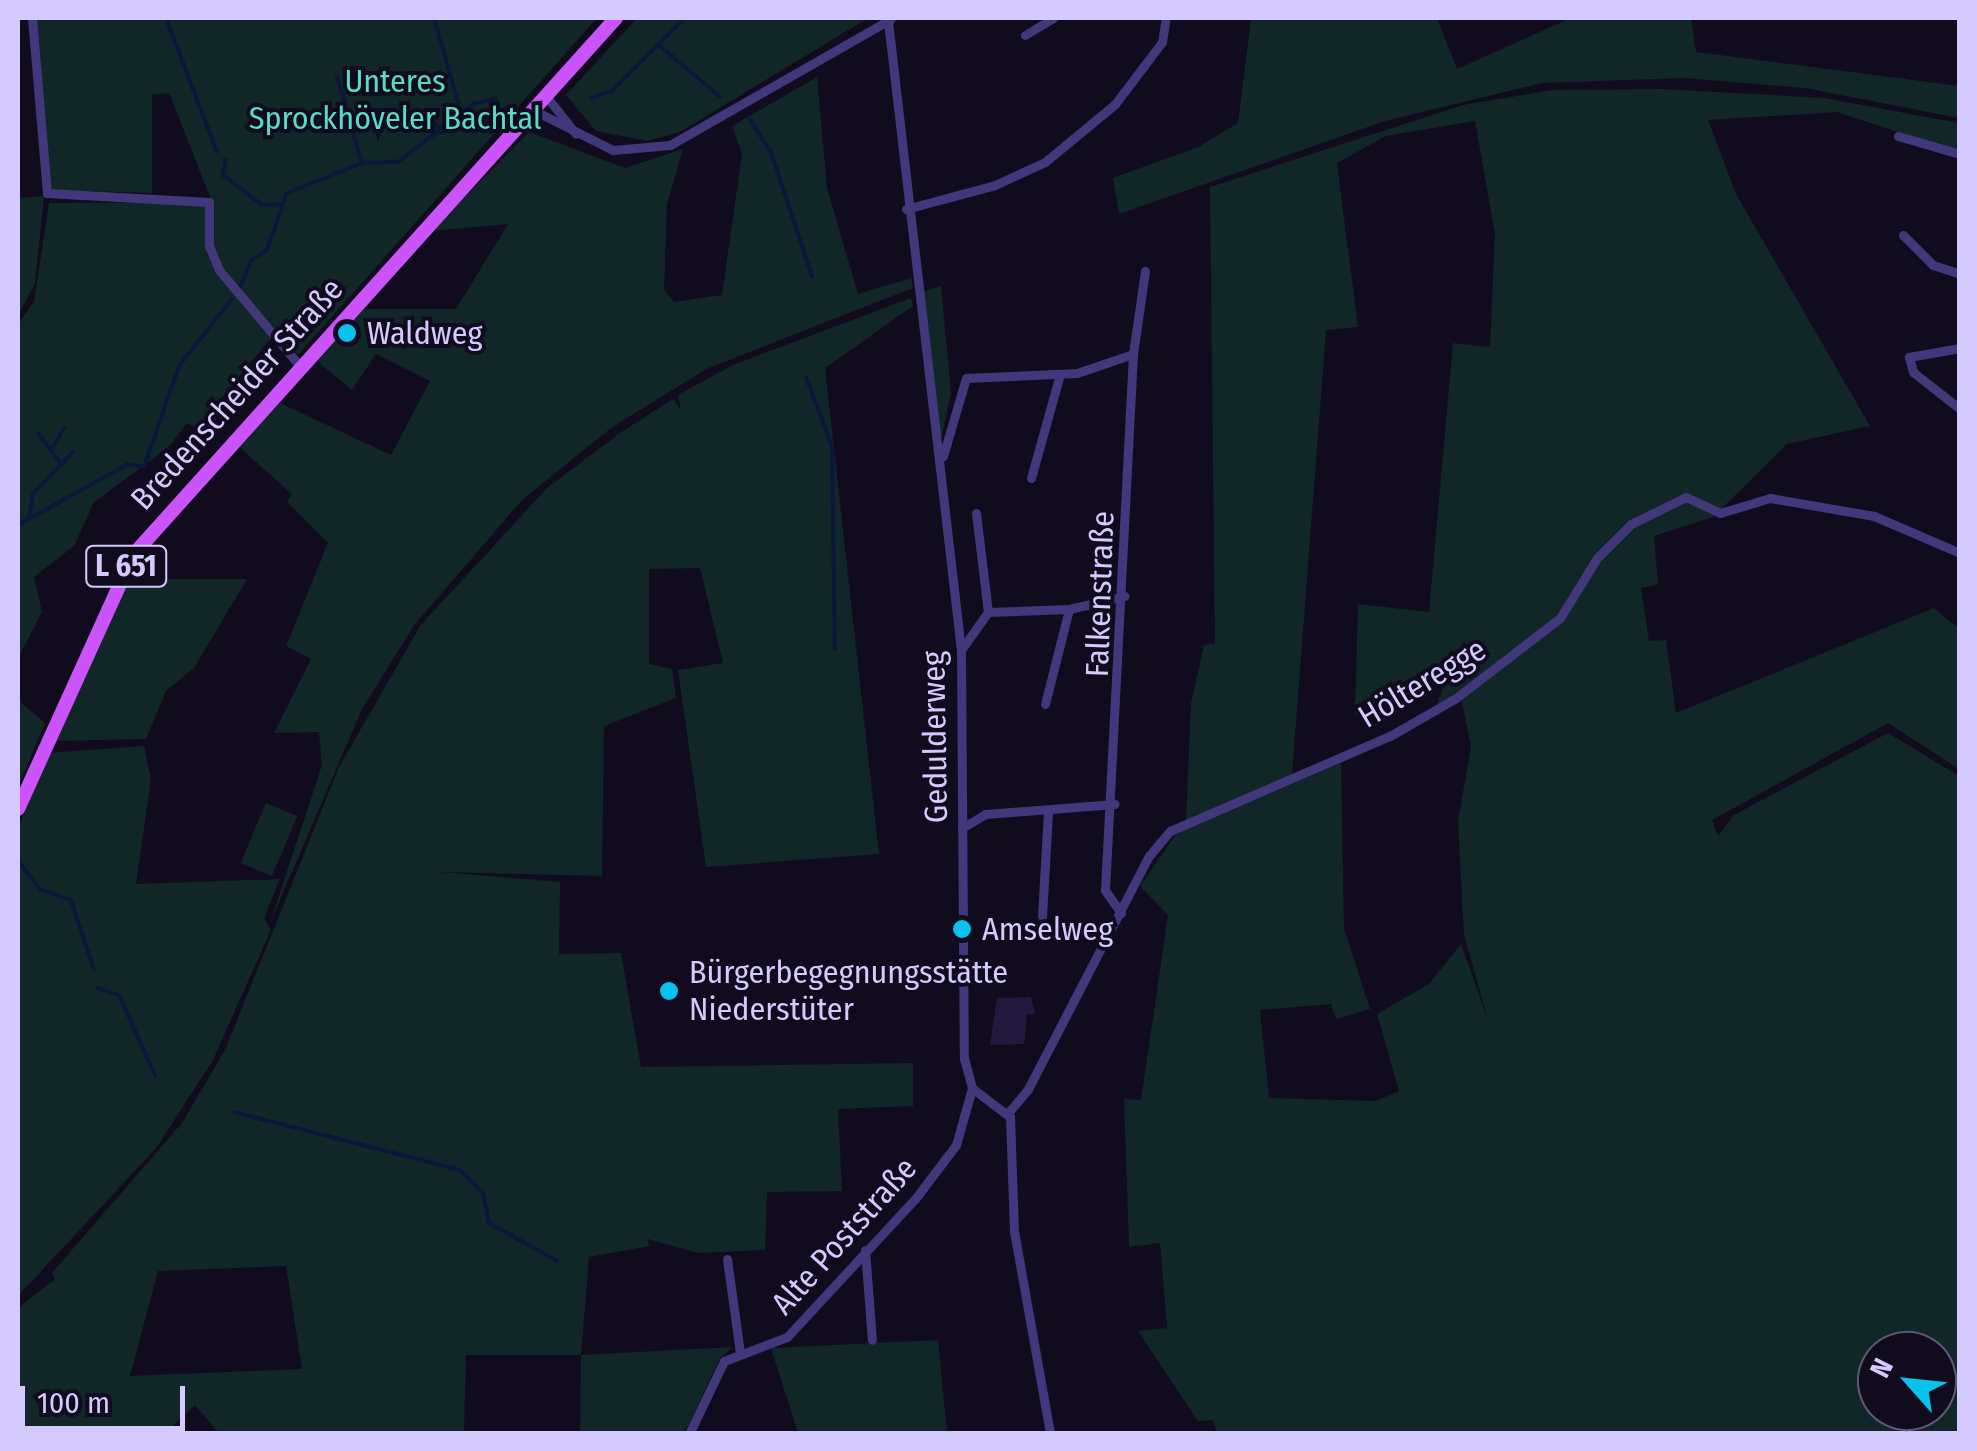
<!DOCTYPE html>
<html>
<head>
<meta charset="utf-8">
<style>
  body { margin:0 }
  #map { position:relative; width:1977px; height:1451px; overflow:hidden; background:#110c1d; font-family:"Fira Sans Condensed",sans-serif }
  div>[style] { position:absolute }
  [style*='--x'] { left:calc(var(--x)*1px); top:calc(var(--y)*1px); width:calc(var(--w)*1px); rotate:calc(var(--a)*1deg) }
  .green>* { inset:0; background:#102627; transform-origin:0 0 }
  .stream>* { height:4px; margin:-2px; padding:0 2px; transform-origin:2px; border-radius:2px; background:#0a1739 }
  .building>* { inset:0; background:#23193e }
  .minor>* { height:9px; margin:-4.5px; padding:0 4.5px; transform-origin:4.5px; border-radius:4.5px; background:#41387b }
  .primary>* { height:14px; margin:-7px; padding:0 7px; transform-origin:7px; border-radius:7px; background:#ca54fa }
  .dots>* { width:28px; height:28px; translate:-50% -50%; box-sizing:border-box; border:5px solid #110c1d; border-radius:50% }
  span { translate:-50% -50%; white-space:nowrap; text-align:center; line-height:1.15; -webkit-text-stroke:8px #110c1d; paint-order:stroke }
  .shield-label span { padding:2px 8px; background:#110c1d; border:2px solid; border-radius:8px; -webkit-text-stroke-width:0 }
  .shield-label { font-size:30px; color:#d4cafe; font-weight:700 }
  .park-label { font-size:32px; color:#59dbc5 }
  .poi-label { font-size:32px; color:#d4cafe }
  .left { translate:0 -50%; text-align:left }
  .street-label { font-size:32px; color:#d4cafe }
  .frame { position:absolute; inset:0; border:20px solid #d4cafe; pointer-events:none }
  .north { position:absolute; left:1857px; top:1331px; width:100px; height:100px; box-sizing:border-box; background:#110c1d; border:2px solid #5f5877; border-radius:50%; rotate:297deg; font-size:28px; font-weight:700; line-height:40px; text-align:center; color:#d4cafe }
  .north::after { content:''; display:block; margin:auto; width:35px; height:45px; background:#06c2ed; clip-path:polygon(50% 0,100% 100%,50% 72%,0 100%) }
  .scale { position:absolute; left:20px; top:1386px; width:165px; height:45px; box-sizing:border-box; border:5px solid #d4cafe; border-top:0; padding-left:12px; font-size:30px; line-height:35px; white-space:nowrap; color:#d4cafe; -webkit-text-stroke:8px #110c1d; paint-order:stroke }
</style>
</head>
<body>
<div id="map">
  <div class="green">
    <i style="clip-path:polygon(34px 18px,597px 18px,298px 355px,276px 332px,197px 428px,187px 423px,169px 447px,94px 502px,74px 546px,34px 577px,42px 612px,18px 658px,18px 324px,34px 302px,49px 203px,212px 202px,169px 93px,152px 95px,152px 193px,48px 190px)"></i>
    <i style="clip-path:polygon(637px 18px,868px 18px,680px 132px,647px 141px,596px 131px,566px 95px)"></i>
    <i style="clip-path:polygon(1251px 18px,1437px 18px,1457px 69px,1571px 18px,1691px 18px,1696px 52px,1959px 86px,1959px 118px,1805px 88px,1685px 78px,1542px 83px,1385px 121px,1119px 214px,1113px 178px,1198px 147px,1238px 123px)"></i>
    <i style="clip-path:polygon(817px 77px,827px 188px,858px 294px,911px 278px,913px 288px,706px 369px,611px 428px,523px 499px,415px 624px,362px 709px,270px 923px,322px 765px,319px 732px,274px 733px,311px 659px,286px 646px,328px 543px,287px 502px,292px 494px,237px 445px,280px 403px,391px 455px,430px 381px,376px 354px,352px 390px,317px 361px,363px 309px,456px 309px,508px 224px,431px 231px,529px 132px,625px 168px,683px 149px,667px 204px,664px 290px,674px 302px,722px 295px,742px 154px,732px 126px)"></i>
    <i style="clip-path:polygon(evenodd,1662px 89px,1824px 98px,1959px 123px,1959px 152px,1837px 112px,1708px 120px,1736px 194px,1870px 426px,1787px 444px,1713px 517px,1654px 536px,1658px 584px,1641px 588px,1649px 641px,1666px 640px,1676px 713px,1934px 608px,1959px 629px,1959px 769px,1888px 723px,1712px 820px,1718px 836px,1734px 815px,1888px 733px,1959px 776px,1959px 1433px,1217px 1433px,1213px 1420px,1198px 1421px,1138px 1331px,1167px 1328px,1160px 1243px,1129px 1247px,1124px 1099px,1141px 1100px,1168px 915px,1140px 886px,1176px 834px,1341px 763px,1344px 928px,1370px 1009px,1336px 1019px,1331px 1004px,1260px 1010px,1269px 1098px,1376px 1101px,1399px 1091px,1377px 1014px,1429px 984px,1461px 944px,1488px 1020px,1464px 935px,1458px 821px,1471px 747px,1461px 697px,1436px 707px,1445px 683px,1389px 710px,1355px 715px,1358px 604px,1429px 612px,1453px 343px,1490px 347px,1495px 234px,1475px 121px,1386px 136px,1337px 163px,1358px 327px,1326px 330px,1292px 775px,1186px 820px,1191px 703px,1204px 645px,1215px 643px,1210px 187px,1463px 105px,1553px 90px,1662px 89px,1877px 1351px,1937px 1351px,1937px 1411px,1877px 1411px,1877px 1351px)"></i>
    <i style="clip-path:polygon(44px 196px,35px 283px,18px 316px,18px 198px)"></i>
    <i style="clip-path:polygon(941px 286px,951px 393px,940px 445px,920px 293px)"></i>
    <i style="clip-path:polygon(evenodd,911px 298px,913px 306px,825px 368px,879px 854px,706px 867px,678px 670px,723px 663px,700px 568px,649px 569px,649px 664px,672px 669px,676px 698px,604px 726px,602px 876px,440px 872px,560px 882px,559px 954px,621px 953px,641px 1067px,913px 1063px,913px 1106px,838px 1109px,842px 1191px,767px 1192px,765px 1250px,698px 1253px,648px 1239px,649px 1246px,589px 1257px,581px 1355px,733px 1347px,720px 1358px,688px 1426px,682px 1433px,580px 1433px,581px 1355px,466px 1355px,464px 1433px,219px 1433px,195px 1405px,165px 1433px,18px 1434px,18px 1308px,55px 1279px,52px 1273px,182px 1123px,225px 1050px,339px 767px,420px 626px,547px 488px,620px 433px,673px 399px,681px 411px,678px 395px,733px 365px,911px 298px,286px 1266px,302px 1369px,130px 1376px,158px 1271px,286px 1266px)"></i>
    <i style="clip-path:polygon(127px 579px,247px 579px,194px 668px,166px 691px,146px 739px,54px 741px)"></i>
    <i style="clip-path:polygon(18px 700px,45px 723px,18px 787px)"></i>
    <i style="clip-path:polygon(144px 746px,151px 779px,136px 884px,280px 879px,264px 918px,271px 930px,213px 1060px,157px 1147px,18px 1296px,18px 828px,49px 753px)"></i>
    <i style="left:266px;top:803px;width:34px;height:65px;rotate:23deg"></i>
    <i style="clip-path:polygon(938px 1340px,947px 1433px,798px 1433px,771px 1348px)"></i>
  </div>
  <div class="stream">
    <i style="--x:166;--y:18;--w:143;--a:69.2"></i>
    <i style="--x:434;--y:18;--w:98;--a:74"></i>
    <i style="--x:659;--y:45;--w:80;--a:40.4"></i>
    <i style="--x:337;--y:77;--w:90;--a:73.8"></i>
    <i style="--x:591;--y:98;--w:22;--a:-18"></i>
    <i style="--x:612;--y:91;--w:103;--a:-45"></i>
    <i style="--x:750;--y:120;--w:38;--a:57"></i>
    <i style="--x:771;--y:152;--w:131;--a:71.7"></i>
    <i style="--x:434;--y:122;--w:13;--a:51"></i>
    <i style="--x:226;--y:159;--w:16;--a:101"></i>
    <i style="--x:223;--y:175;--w:49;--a:37.6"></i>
    <i style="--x:262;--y:205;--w:21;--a:-3"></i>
    <i style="--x:239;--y:289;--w:30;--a:-67"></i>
    <i style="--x:251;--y:261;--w:19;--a:-35"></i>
    <i style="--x:267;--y:250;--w:60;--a:-70.7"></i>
    <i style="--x:287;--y:193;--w:81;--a:-21.8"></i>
    <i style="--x:362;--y:163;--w:36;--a:-2"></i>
    <i style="--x:398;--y:162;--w:97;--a:-37.5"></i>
    <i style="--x:475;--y:103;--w:21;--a:-11"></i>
    <i style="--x:806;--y:377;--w:74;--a:69.4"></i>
    <i style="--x:832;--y:446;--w:203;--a:89.2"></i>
    <i style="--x:38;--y:433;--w:40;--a:53"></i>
    <i style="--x:51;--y:450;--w:26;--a:-59"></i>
    <i style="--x:29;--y:517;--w:23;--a:-80"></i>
    <i style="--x:33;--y:494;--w:57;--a:-46.4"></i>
    <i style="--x:18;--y:525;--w:126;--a:-29"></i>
    <i style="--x:128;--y:464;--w:16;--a:11"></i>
    <i style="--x:144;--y:467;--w:107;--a:-70.9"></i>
    <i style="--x:179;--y:366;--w:85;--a:-51.7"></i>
    <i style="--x:18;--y:861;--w:36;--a:52"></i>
    <i style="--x:40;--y:889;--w:33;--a:20"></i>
    <i style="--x:71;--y:900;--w:74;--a:71.8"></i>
    <i style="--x:97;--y:988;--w:23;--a:18"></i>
    <i style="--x:119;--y:995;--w:88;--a:65.8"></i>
    <i style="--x:234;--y:1112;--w:233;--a:14.4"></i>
    <i style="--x:460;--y:1170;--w:33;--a:45"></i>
    <i style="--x:483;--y:1193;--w:31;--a:79"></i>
    <i style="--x:489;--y:1223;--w:78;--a:29.2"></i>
  </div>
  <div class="building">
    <i style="clip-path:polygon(1031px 997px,1035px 1014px,1027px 1014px,1024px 1044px,990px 1045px,997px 998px)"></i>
  </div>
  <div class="minor">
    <i style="--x:32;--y:18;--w:176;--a:85.1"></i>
    <i style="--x:47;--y:193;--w:162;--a:3.2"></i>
    <i style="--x:209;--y:202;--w:44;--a:90"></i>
    <i style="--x:209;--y:246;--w:26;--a:67"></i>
    <i style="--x:219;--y:270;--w:124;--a:49.9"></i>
    <i style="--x:888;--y:21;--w:633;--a:83.38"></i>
    <i style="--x:961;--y:650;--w:408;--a:89.6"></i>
    <i style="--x:964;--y:1058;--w:31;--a:75"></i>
    <i style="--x:972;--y:1088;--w:48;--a:37.3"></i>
    <i style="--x:1010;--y:1117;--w:114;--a:88"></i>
    <i style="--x:1014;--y:1231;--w:206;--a:79.9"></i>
    <i style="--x:1025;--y:35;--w:33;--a:-31"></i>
    <i style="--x:546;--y:96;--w:48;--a:51.7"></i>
    <i style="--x:531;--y:109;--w:92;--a:26.6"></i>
    <i style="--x:613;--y:150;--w:57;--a:-5"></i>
    <i style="--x:670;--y:145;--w:254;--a:-29.7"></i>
    <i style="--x:1898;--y:136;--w:65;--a:16.2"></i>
    <i style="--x:906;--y:209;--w:92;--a:-15.1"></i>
    <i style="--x:995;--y:185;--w:55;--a:-24.7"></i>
    <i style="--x:1045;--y:162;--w:91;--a:-39.6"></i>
    <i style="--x:1115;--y:104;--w:78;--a:-52.8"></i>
    <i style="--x:1162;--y:42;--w:24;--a:-81"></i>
    <i style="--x:1903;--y:235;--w:42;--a:45"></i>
    <i style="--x:1933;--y:265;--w:28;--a:18"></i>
    <i style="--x:1960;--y:348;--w:52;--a:170"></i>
    <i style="--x:1909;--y:357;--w:16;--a:75"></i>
    <i style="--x:1913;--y:372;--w:60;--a:38.2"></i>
    <i style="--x:943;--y:456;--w:81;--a:-73.6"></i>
    <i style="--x:966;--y:378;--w:111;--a:-2.6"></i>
    <i style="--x:1077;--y:373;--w:59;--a:-18.7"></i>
    <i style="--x:1031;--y:478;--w:108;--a:-74.4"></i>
    <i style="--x:976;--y:513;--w:100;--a:83.1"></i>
    <i style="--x:961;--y:650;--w:47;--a:-54.6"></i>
    <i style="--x:988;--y:612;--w:81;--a:-2.1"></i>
    <i style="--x:1069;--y:609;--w:57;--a:-13.1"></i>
    <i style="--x:1045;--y:704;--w:98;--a:-75.8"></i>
    <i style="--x:962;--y:828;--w:27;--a:-31"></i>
    <i style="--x:985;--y:814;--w:130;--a:-4.4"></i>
    <i style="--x:1121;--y:913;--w:28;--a:-125"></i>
    <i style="--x:1105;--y:890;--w:537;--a:-87.01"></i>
    <i style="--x:1133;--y:354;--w:84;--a:-81.8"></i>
    <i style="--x:1042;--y:916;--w:105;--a:-86.7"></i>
    <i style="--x:1008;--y:1113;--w:31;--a:-50"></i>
    <i style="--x:1028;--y:1089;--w:263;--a:-62.6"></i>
    <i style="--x:1149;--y:856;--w:33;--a:-50"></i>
    <i style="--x:1170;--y:831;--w:240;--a:-23.4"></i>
    <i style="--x:1390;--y:736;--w:76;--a:-29.9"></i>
    <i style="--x:1456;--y:698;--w:131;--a:-37.6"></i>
    <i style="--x:1560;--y:618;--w:70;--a:-58.3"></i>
    <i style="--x:1597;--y:558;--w:48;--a:-45"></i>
    <i style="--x:1631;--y:524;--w:61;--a:-26.1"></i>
    <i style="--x:1686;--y:497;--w:38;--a:25"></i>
    <i style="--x:1720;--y:513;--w:52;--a:-16.7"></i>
    <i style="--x:1770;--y:498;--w:106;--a:9.8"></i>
    <i style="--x:1874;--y:516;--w:94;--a:23.3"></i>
    <i style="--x:865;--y:1250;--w:90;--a:85.6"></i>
    <i style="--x:727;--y:1259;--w:95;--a:82.1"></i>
    <i style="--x:689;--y:1434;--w:81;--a:-64.4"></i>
    <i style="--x:724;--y:1361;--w:67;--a:-20.9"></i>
    <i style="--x:787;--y:1337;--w:188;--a:-47.2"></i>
    <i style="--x:915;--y:1199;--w:68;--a:-52.8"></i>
    <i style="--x:956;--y:1145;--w:59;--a:-74.3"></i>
  </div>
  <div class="primary">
    <i style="--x:18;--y:809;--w:279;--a:-65.6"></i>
    <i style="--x:133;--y:555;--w:722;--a:-48.03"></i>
  </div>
  <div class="dots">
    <i style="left:347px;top:333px;background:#06c2ed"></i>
    <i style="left:962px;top:929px;background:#06c2ed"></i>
    <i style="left:669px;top:991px;background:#06c2ed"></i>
  </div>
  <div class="shield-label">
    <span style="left:126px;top:566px">L 651</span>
  </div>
  <div class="park-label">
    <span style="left:395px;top:100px">Unteres<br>Sprockhöveler Bachtal</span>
  </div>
  <div class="poi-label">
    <span class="left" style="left:367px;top:333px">Waldweg</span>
    <span class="left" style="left:982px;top:929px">Amselweg</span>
    <span class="left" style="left:689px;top:991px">Bürgerbegegnungsstätte<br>Niederstüter</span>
  </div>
  <div class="street-label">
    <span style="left:237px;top:394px;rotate:-48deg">Bredenscheider Straße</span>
    <span style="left:1100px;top:594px;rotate:-88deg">Falkenstraße</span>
    <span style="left:1422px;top:683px;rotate:-31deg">Hölteregge</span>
    <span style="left:935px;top:737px;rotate:-91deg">Gedulderweg</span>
    <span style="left:844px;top:1236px;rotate:-48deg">Alte Poststraße</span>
  </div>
  <div class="frame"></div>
  <div class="north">N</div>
  <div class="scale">100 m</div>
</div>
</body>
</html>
